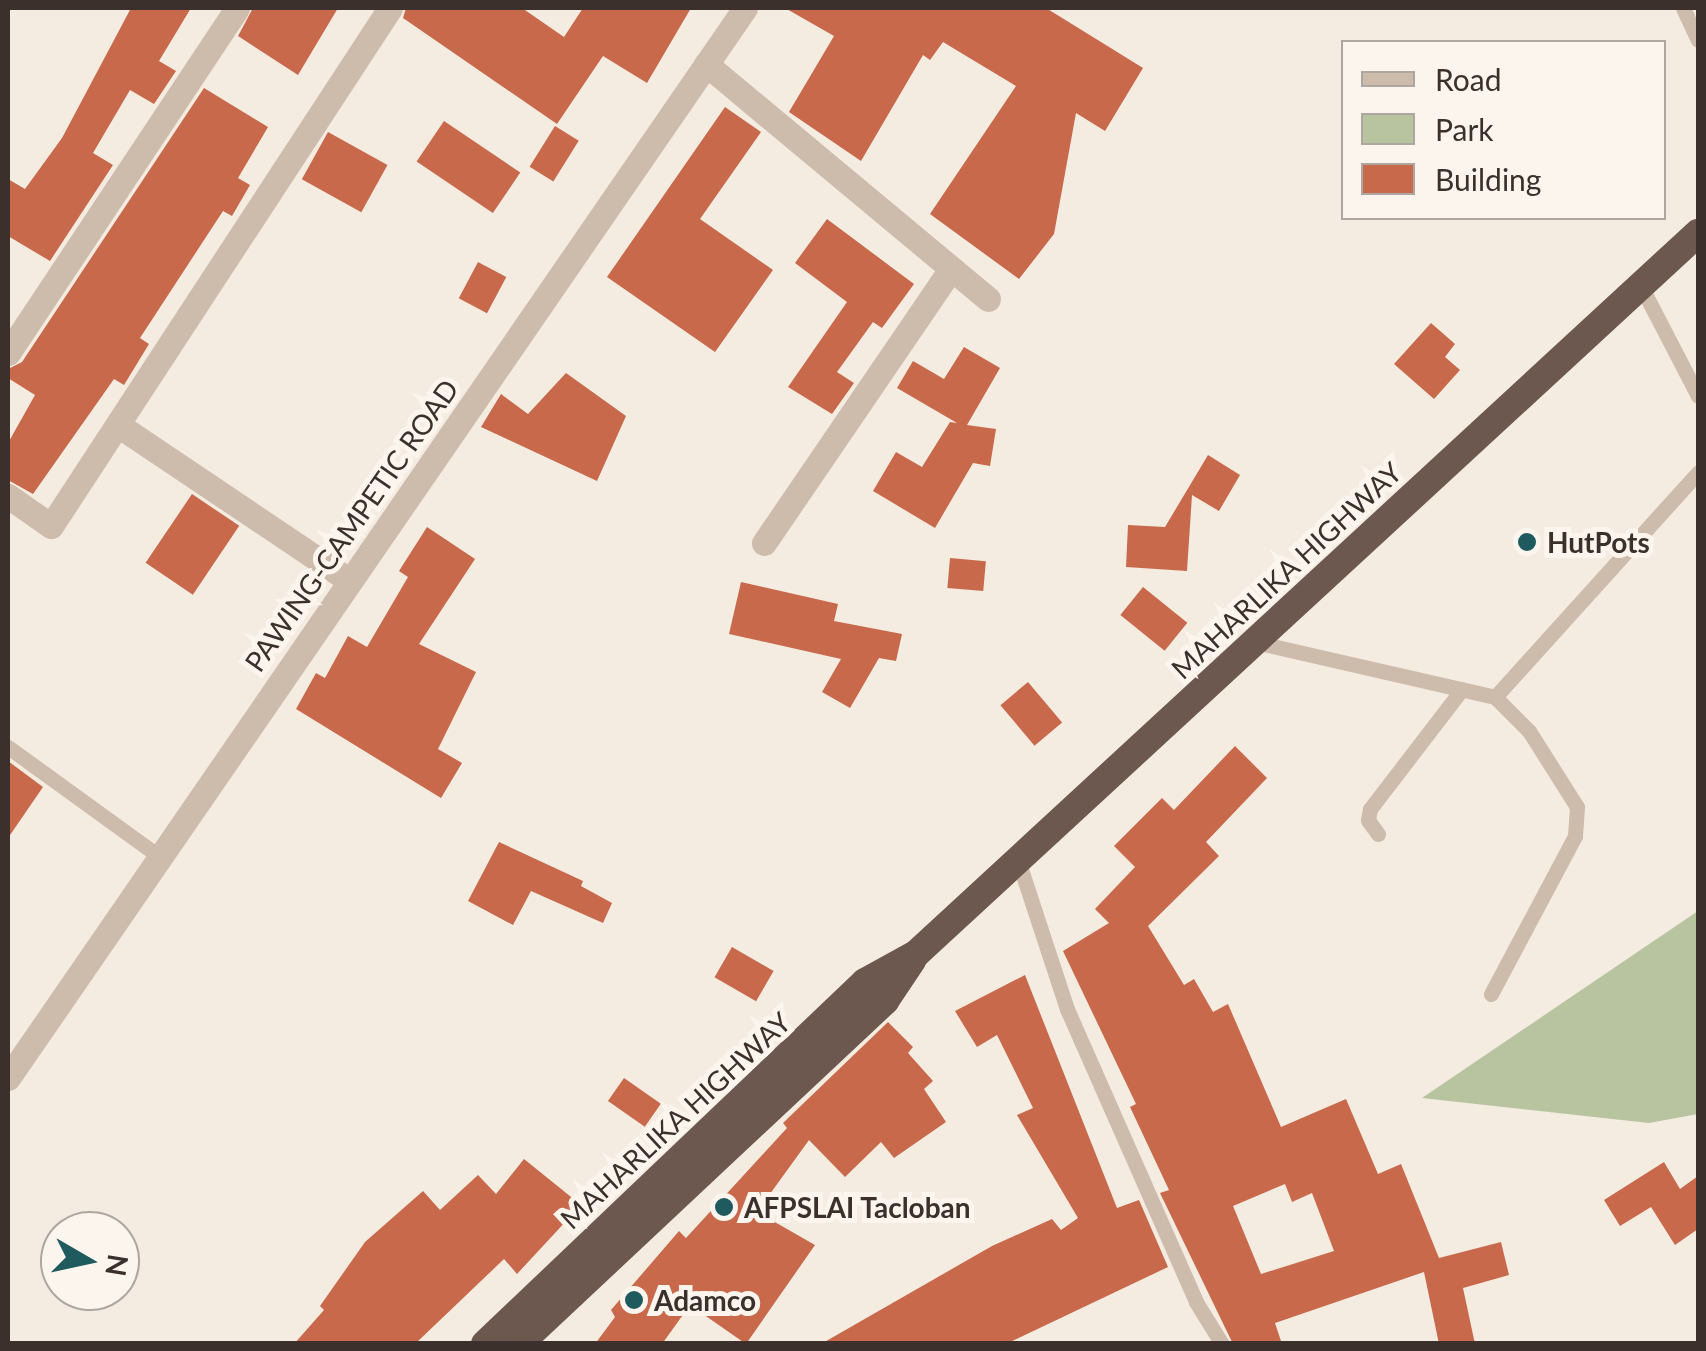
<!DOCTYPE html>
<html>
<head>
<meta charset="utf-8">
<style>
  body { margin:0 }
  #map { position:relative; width:1706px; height:1351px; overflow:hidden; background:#f4ebe1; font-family:Lato,sans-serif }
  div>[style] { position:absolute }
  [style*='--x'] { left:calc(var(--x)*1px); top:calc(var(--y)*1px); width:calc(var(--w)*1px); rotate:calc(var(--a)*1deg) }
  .green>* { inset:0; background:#b8c4a0 }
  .building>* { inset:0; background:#c8694b; transform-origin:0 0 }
  .service>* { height:15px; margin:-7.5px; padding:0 7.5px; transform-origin:7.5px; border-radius:7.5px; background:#cdbbac }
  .minor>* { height:25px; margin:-12.5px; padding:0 12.5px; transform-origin:12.5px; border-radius:12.5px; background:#cdbbac }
  .tertiary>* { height:25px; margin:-12.5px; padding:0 12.5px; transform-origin:12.5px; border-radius:12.5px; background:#cdbbac }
  .trunk>* { height:28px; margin:-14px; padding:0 14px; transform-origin:14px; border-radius:14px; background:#6c584f }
  .dots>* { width:28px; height:28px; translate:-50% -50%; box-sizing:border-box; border:5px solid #fbf5ee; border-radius:50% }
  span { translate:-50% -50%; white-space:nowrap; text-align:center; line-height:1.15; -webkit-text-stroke:10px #fbf5ee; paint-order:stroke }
  .street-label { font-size:28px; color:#3b302b }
  .poi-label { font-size:28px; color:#3b302b; font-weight:700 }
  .left { translate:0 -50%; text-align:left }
  .frame { position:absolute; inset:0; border:10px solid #3b302b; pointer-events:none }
  .legend { position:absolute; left:1341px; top:40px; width:325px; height:180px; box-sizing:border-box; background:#fbf5ee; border:2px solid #aea6a0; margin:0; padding:12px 18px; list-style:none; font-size:30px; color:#3b302b }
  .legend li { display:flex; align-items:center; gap:20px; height:50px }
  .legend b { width:50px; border:2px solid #aea6a0 }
  .north { position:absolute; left:40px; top:1211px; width:100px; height:100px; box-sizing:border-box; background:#fbf5ee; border:2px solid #aea6a0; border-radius:50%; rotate:99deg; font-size:28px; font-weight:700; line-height:40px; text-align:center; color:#3b302b }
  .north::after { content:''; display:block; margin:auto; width:35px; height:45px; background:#1f5a5e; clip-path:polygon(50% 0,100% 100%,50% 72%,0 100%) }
</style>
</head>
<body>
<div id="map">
  <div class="green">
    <i style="clip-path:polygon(1698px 911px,1698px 1114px,1649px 1123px,1422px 1098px)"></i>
  </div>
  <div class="building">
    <i style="clip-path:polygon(131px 8px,191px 8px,159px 61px,176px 71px,154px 104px,130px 90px,93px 153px,113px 165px,50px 261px,8px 236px,8px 179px,25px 189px,62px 138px)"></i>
    <i style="clip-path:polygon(253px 8px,338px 8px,298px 75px,238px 36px)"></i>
    <i style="clip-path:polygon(406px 8px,522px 8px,564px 37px,583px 8px,691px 8px,647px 83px,603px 56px,557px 124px,403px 18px)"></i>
    <i style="clip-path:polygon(785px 8px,1046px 8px,1143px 68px,1105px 131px,1076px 113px,1054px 234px,1019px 279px,930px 214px,1016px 86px,943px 42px,930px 60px,923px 55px,861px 161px,789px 112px,834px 36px)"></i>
    <i style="clip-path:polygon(204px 88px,268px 127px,238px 178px,250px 185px,232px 216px,223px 211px,140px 338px,149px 344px,124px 385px,114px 379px,33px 494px,8px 480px,8px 443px,35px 395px,8px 378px,8px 369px,22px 362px)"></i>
    <i style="clip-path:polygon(725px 107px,761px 132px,700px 219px,773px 270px,715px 352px,607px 277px)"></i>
    <i style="left:444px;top:121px;width:92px;height:49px;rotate:34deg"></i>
    <i style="left:555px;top:126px;width:28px;height:48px;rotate:32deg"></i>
    <i style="left:328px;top:132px;width:68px;height:54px;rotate:29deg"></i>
    <i style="clip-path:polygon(827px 219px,914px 284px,882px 328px,873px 322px,837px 372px,854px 383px,832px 414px,788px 387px,847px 302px,795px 263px)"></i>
    <i style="left:478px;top:262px;width:32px;height:41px;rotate:28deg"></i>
    <i style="clip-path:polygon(1431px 323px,1455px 344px,1445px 357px,1460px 370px,1434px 399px,1394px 364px)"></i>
    <i style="clip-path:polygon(964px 347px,1000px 368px,967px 425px,996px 429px,990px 466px,973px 463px,935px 528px,873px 491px,896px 452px,922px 467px,950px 422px,957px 423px,897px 388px,913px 361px,944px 379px)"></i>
    <i style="clip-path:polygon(566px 373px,626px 416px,597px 481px,481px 427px,501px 394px,528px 414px)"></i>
    <i style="clip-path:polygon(1208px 455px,1240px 475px,1219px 511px,1192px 495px,1187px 571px,1126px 567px,1128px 525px,1165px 527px)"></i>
    <i style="left:192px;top:494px;width:57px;height:83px;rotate:34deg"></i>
    <i style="clip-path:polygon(427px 527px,475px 559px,419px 644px,476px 672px,438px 749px,462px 763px,441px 798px,296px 709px,316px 673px,325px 678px,348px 636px,367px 647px,408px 577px,399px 571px)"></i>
    <i style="left:950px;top:558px;width:36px;height:30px;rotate:5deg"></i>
    <i style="clip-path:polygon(741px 582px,838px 604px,834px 621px,902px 634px,896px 661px,879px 658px,850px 708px,822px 692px,841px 659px,729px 634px)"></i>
    <i style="left:1143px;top:587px;width:57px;height:36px;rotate:39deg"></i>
    <i style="left:1028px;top:682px;width:53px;height:36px;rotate:50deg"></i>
    <i style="clip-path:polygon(evenodd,1235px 746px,1267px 778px,1206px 842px,1219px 856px,1148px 926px,1184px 985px,1194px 979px,1213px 1012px,1228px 1004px,1281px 1127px,1346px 1099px,1378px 1174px,1401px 1164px,1439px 1258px,1501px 1242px,1509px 1275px,1463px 1288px,1475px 1344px,1439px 1344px,1424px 1272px,1275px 1323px,1282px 1344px,1233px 1344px,1160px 1193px,1169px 1190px,1130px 1107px,1136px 1104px,1063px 951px,1109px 923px,1095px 909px,1135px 867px,1114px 846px,1162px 798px,1174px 810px,1235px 746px,1285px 1184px,1292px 1202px,1312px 1193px,1334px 1251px,1261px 1274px,1233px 1206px,1285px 1184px)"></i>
    <i style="clip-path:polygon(8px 761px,43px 787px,8px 838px)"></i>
    <i style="clip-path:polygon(499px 842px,583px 881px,581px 886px,612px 903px,603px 923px,531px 891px,513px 925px,468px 901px)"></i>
    <i style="left:732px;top:947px;width:48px;height:35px;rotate:30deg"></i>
    <i style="clip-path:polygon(1025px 975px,1117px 1208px,1139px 1200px,1168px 1267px,1006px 1344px,821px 1344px,992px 1246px,1052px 1219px,1061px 1230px,1078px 1218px,1017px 1115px,1033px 1108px,997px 1035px,977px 1047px,955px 1011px)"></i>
    <i style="clip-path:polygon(888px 1022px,913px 1047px,908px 1053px,933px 1081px,924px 1089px,946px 1122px,894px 1158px,881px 1142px,845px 1177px,809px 1140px,757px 1212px,815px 1245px,746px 1344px,690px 1305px,662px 1344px,595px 1344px,615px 1317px,611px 1310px,679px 1231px,686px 1238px,787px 1128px,783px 1123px)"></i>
    <i style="left:624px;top:1078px;width:45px;height:28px;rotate:35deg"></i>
    <i style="clip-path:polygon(524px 1159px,581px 1205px,517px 1274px,504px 1259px,415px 1344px,294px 1344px,324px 1310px,320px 1306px,365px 1242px,423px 1191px,440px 1210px,478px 1175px,496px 1194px)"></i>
    <i style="clip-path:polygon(1664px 1162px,1680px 1189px,1698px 1176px,1698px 1229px,1675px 1245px,1651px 1207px,1620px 1226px,1604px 1200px)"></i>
  </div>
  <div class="service">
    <i style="--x:1683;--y:8;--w:35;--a:65"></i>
    <i style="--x:1641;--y:286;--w:124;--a:62.6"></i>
    <i style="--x:1255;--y:642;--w:246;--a:12.9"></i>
    <i style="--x:1495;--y:697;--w:48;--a:45"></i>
    <i style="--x:1529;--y:731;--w:90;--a:57.7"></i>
    <i style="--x:1577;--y:807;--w:29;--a:94"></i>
    <i style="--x:1575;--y:836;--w:179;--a:118"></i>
    <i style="--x:1495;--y:697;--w:303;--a:-47.9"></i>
    <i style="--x:8;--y:747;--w:188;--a:35.9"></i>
    <i style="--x:1378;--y:834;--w:17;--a:-126"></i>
    <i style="--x:1368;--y:820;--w:11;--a:-80"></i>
    <i style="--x:1370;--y:809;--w:151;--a:-52.5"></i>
    <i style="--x:1018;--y:860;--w:157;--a:71.8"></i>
    <i style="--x:1067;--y:1009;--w:320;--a:66.2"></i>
    <i style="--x:1196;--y:1302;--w:49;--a:58.2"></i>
  </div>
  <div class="minor">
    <i style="--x:706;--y:64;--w:367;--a:39.8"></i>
    <i style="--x:8;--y:353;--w:414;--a:-56.4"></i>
    <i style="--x:118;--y:425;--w:278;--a:33.9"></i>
    <i style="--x:8;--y:496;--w:52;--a:34.9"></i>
    <i style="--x:51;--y:526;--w:619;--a:-56.8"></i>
    <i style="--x:764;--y:543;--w:332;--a:-55.7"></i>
  </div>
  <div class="tertiary">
    <i style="--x:8;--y:1078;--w:1299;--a:-55.44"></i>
  </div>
  <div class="trunk">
    <i style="--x:485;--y:1344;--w:525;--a:-43.61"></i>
    <i style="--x:865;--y:982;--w:58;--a:-28.8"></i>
    <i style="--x:916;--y:954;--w:1064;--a:-42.68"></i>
    <i style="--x:519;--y:1344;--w:502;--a:-43.14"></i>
    <i style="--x:885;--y:1001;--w:50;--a:-56.3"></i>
  </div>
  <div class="dots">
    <i style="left:1527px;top:542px;background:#1f5a5e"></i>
    <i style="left:724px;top:1207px;background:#1f5a5e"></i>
    <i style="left:634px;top:1300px;background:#1f5a5e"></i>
  </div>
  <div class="street-label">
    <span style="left:351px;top:525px;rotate:-55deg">PAWING-CAMPETIC ROAD</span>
    <span style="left:1286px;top:570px;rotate:-43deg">MAHARLIKA HIGHWAY</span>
    <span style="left:675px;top:1120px;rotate:-43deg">MAHARLIKA HIGHWAY</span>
  </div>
  <div class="poi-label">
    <span class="left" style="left:1547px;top:542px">HutPots</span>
    <span class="left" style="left:744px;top:1207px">AFPSLAI Tacloban</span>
    <span class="left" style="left:654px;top:1300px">Adamco</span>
  </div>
  <div class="frame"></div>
  <ul class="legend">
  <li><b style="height:12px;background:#cdbbac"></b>Road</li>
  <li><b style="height:28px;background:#b8c4a0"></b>Park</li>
  <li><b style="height:28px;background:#c8694b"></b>Building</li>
  </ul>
  <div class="north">N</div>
</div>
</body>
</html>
